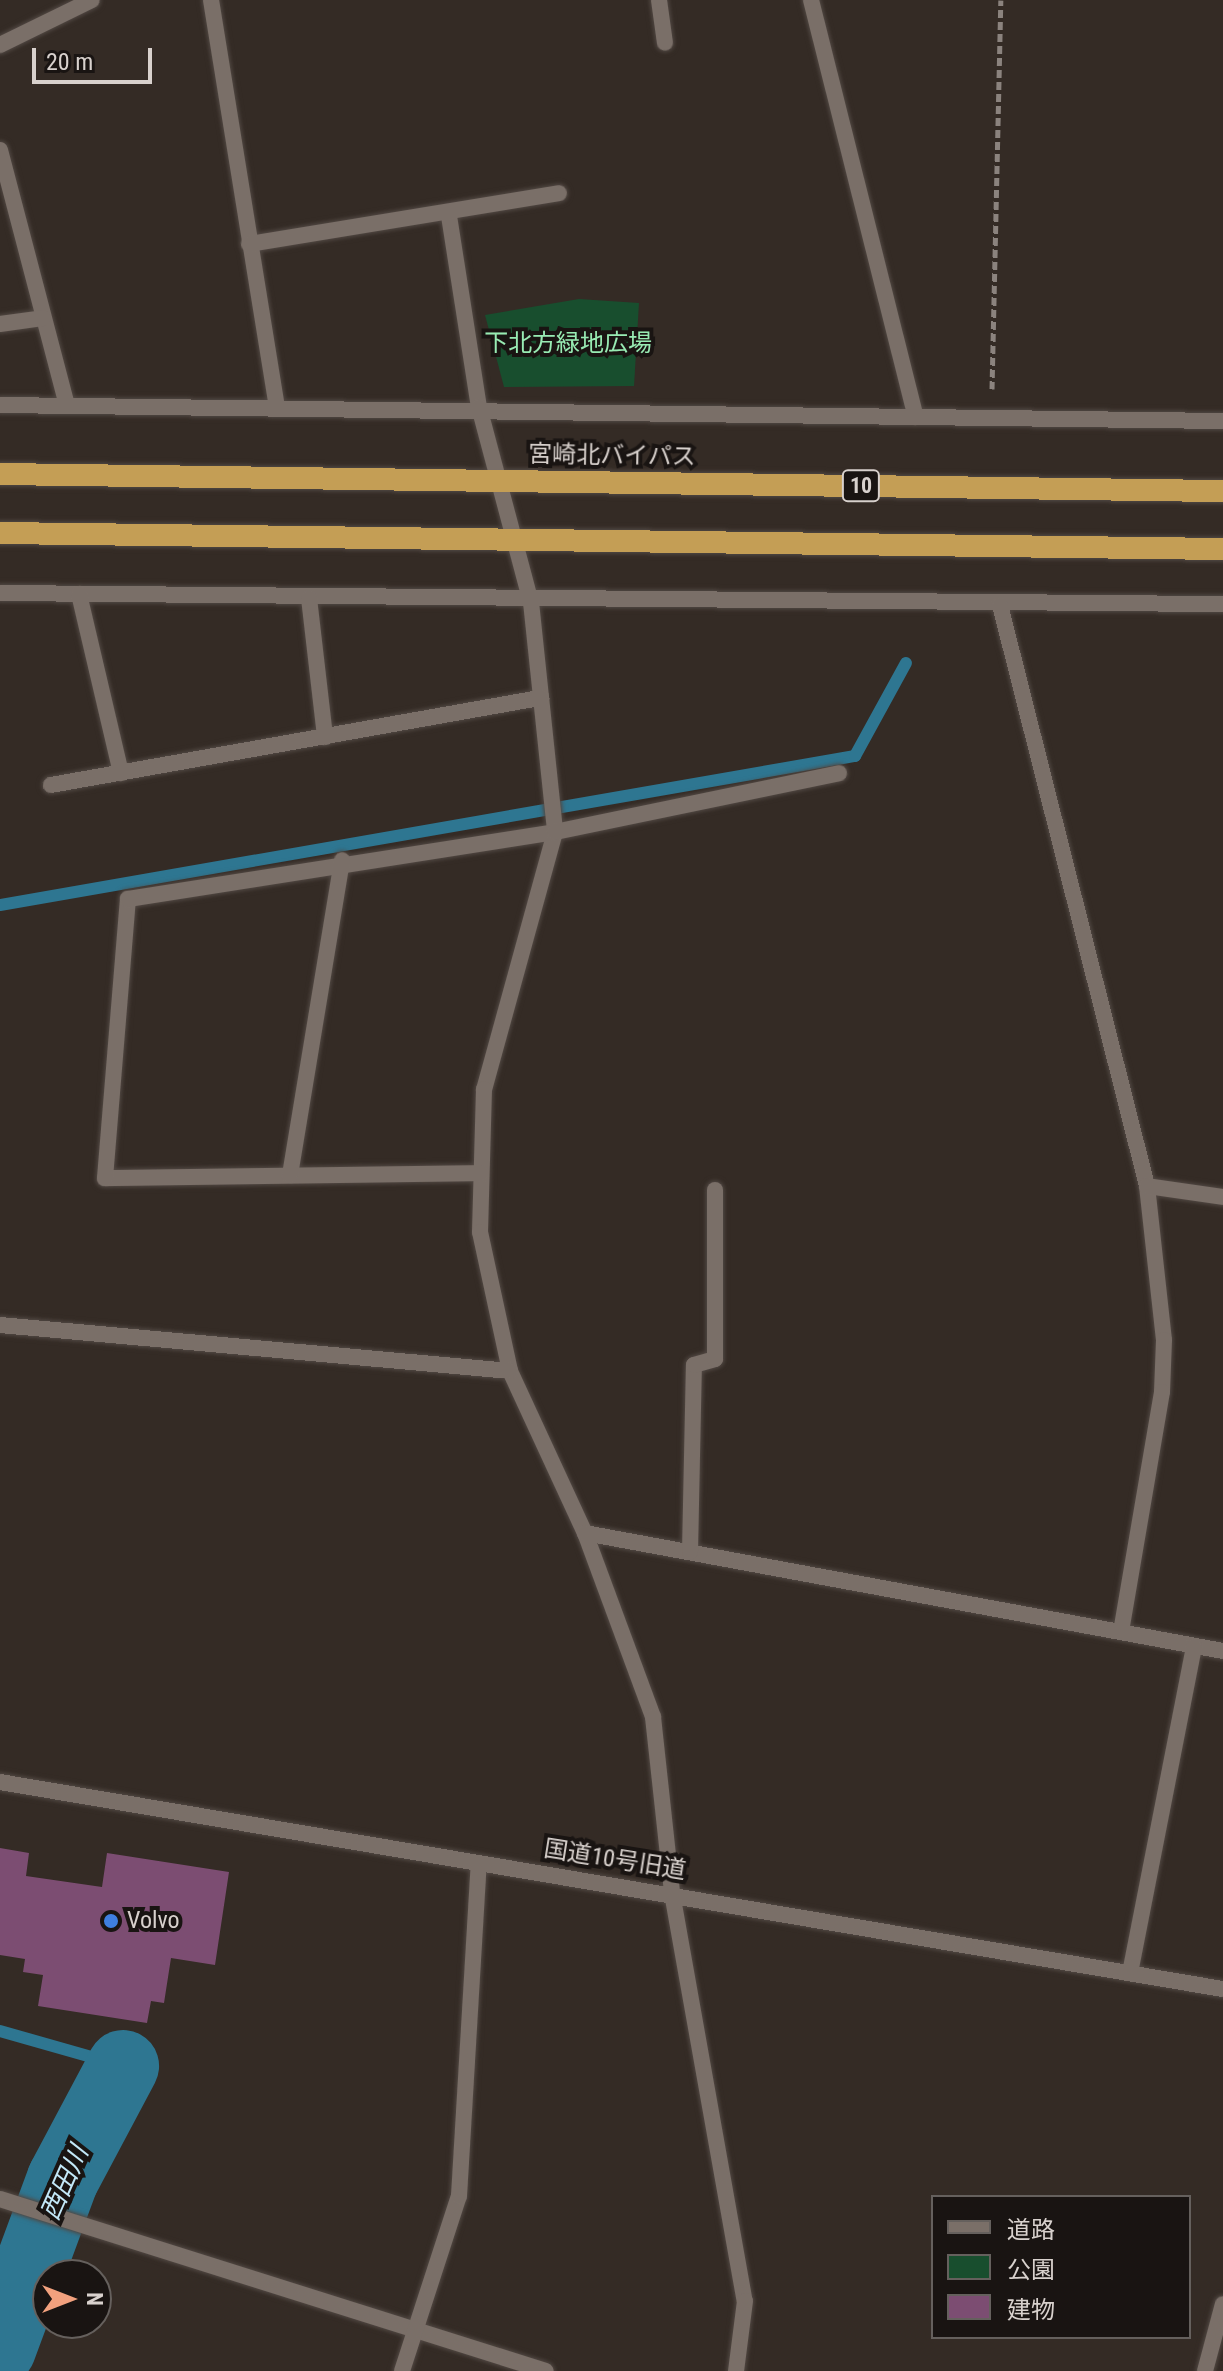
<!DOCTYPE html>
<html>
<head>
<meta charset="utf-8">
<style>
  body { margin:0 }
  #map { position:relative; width:1223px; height:2371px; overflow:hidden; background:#342b25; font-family:"Roboto Condensed","Noto Sans JP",sans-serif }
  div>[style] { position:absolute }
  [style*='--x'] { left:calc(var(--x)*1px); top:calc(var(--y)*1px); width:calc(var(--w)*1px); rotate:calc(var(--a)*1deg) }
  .green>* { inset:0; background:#184e2e }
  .stream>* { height:12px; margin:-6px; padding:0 6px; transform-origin:6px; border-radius:6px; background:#2e7691 }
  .river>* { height:72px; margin:-36px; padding:0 36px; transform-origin:36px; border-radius:36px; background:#2e7691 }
  .building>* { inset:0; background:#7c4d72 }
  .path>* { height:5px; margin-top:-2.5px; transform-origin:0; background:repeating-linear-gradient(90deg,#8b837e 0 8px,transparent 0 12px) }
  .roads { filter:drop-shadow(0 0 2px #514843) drop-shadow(0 0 2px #514843) }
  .minor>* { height:16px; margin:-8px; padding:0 8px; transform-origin:8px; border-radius:8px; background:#7a6f68 }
  .tertiary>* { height:16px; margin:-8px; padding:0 8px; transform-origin:8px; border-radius:8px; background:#7a6f68 }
  .trunk>* { height:22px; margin:-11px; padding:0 11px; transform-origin:11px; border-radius:11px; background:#c49e55 }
  .dots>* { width:22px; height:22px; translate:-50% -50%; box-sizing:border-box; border:4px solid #191412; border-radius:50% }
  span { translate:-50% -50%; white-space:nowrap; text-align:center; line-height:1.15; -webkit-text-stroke:8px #191412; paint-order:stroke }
  .shield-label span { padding:2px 6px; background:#191412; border:2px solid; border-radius:6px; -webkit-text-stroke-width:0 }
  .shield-label { font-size:22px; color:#d8d1cd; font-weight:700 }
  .park-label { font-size:24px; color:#98ebb3 }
  .street-label { font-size:24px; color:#d8d1cd }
  .poi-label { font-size:24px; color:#d8d1cd }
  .left { translate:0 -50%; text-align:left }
  .water-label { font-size:26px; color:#c3e8f8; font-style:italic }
  .legend { position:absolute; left:931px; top:2195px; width:260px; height:144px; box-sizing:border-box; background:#191412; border:2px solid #65605d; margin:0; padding:10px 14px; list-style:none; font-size:24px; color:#d8d1cd }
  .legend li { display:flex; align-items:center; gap:16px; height:40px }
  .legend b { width:40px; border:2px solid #65605d }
  .north { position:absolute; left:32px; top:2259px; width:80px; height:80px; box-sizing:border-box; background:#191412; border:2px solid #65605d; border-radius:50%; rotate:90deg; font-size:22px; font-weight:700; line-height:32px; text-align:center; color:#d8d1cd }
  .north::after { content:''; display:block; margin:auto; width:28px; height:36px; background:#f2a17e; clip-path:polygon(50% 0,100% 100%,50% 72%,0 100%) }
  .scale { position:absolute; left:32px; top:48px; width:120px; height:36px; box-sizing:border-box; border:4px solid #d8d1cd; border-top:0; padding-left:10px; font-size:24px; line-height:28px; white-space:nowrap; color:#d8d1cd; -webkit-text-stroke:6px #191412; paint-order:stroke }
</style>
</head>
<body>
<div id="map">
  <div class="green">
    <i style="clip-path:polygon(579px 299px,639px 303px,634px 386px,504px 387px,485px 315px)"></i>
  </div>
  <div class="stream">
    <i style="--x:0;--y:905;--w:868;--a:-9.89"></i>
    <i style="--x:855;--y:756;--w:106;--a:-61.3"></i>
    <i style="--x:0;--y:2031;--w:128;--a:15.9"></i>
  </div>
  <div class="river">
    <i style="--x:0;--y:2349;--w:181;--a:-69.7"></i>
    <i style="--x:63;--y:2179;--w:128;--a:-62"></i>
  </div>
  <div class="building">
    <i style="clip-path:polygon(0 1848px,29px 1853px,26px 1876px,102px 1887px,107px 1853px,229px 1872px,215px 1965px,171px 1958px,164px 2003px,151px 2001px,147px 2023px,38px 2006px,43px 1975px,23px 1972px,25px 1959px,0 1955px)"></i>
  </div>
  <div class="path">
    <i style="--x:992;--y:389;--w:389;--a:-88.7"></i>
  </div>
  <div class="roads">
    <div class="minor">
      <i style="--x:211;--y:0;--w:411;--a:80.8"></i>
      <i style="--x:659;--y:0;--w:43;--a:82.1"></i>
      <i style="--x:811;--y:0;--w:430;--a:75.9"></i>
      <i style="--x:0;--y:45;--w:102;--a:-26.1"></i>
      <i style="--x:0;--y:150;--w:264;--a:75.3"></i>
      <i style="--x:449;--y:216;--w:193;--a:81.1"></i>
      <i style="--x:479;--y:407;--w:202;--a:75.1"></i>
      <i style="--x:531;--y:602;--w:231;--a:84"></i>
      <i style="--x:555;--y:832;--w:267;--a:105.4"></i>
      <i style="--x:484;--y:1089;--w:143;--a:91.6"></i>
      <i style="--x:480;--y:1232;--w:142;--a:77.8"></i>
      <i style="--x:510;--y:1371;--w:179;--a:65.2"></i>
      <i style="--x:585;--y:1533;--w:196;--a:69.7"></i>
      <i style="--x:653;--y:1717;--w:177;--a:83.8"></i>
      <i style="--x:672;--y:1893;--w:414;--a:79.9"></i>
      <i style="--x:745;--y:2301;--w:71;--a:97.3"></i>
      <i style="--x:249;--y:244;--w:314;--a:-9.3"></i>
      <i style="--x:0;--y:324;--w:43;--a:-7.9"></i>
      <i style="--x:0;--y:405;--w:1223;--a:0.75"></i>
      <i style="--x:0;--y:593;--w:1223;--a:0.52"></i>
      <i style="--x:79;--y:594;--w:184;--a:76.8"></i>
      <i style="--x:309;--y:598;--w:140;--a:83.4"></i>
      <i style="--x:1000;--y:605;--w:599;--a:75.8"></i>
      <i style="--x:1147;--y:1186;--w:155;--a:83.7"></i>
      <i style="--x:1164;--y:1340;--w:52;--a:92.2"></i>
      <i style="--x:1162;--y:1392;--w:243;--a:99.7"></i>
      <i style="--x:51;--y:785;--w:498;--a:-10.1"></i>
      <i style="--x:481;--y:1173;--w:376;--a:179.2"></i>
      <i style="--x:105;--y:1178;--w:280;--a:-85.3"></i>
      <i style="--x:128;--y:899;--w:432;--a:-8.9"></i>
      <i style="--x:555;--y:832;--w:290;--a:-11.7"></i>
      <i style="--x:290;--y:1175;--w:319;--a:-80.6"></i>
      <i style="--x:1147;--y:1186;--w:77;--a:8.2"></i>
      <i style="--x:0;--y:1325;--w:512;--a:5.15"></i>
      <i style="--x:585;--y:1533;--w:649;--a:10.48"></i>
      <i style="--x:690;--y:1552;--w:187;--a:-88.8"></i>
      <i style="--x:694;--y:1365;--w:22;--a:-16"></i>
      <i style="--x:715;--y:1359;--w:169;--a:-90"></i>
      <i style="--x:1130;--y:1973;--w:333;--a:-78.9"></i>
      <i style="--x:0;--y:2199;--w:572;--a:17.49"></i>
      <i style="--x:402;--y:2371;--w:184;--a:-72"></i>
      <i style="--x:459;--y:2196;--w:333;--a:-86.6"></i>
      <i style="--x:1205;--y:2371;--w:69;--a:-75"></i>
    </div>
    <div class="tertiary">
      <i style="--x:0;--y:1782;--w:1240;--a:9.61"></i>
    </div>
    <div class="trunk">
      <i style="--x:0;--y:474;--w:1223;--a:0.8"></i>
      <i style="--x:0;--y:533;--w:1223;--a:0.75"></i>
    </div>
  </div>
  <div class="dots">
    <i style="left:111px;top:1921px;background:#3f7fe0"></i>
  </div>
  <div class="shield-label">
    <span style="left:861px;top:486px">10</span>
  </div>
  <div class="park-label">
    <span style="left:568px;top:344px">下北方緑地広場</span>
  </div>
  <div class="street-label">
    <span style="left:612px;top:456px;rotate:1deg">宮崎北バイパス</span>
    <span style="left:615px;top:1860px;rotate:9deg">国道10号旧道</span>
  </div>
  <div class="poi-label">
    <span class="left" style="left:127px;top:1921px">Volvo</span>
  </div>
  <div class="water-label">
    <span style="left:65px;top:2183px;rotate:-66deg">西田川</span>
  </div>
  <ul class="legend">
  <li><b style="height:10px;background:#7a6f68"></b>道路</li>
  <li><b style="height:22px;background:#184e2e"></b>公園</li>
  <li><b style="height:22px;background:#7c4d72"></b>建物</li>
  </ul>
  <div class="north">N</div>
  <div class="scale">20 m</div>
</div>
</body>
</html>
